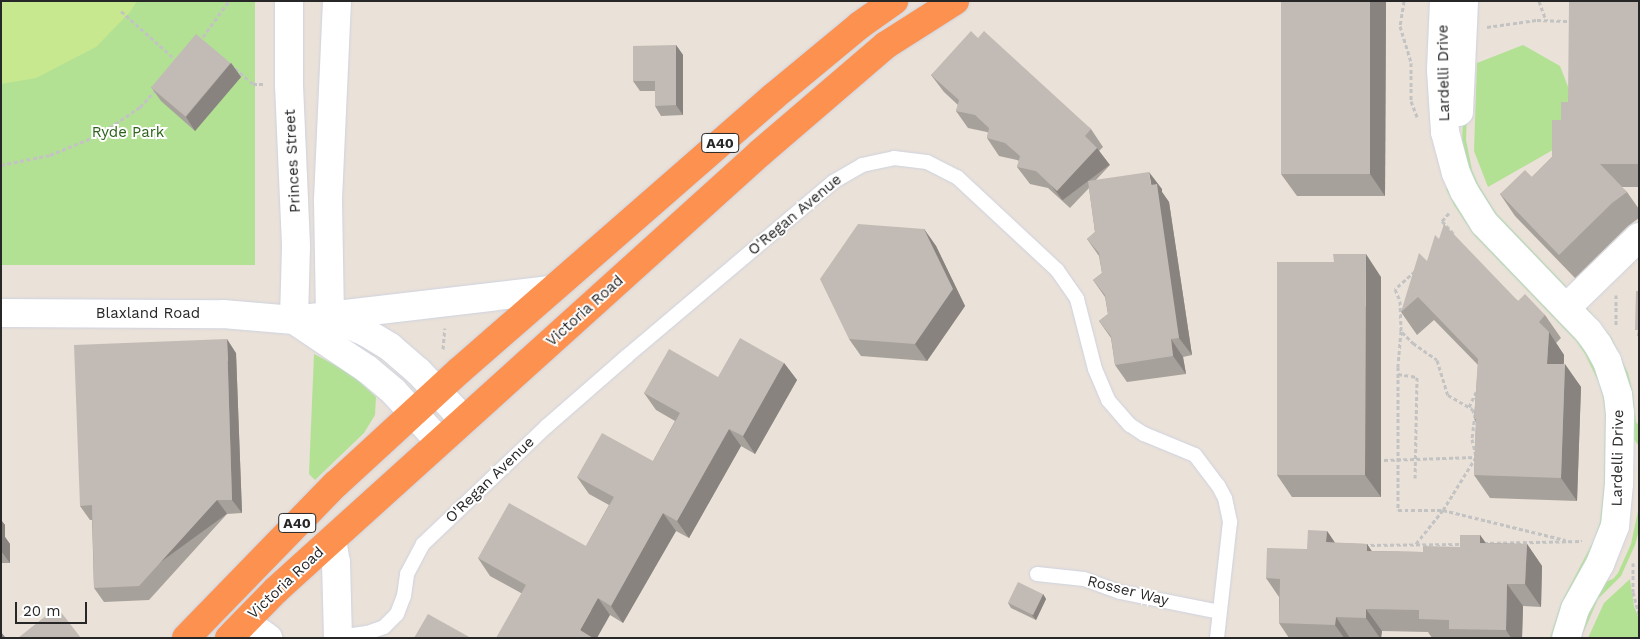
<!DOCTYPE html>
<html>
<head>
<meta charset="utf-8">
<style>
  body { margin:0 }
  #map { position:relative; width:1640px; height:639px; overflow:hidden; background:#eae1d8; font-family:"Work Sans",sans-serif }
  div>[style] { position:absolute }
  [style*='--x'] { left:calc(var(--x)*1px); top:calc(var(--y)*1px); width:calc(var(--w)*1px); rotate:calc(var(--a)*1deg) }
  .green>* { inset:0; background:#b2e194; transform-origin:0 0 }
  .pitch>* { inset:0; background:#c7e88f }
  .path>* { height:3px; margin-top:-1.5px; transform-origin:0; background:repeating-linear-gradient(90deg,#c3c3c3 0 4px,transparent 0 6.5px) }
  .roads { filter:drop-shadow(0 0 1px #cdd2e0) drop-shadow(0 0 1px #cdd2e0) }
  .lane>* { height:14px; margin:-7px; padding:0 7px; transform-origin:7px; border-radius:7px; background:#fff }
  .street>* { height:28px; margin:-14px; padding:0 14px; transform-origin:14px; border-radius:14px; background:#fff }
  .secondary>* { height:28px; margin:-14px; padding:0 14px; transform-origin:14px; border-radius:14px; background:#fff }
  .highway>* { height:28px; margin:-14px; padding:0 14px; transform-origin:14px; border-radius:14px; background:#fd9150 }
  .wall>* { inset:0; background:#a7a19c }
  .shaded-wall>* { inset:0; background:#88837f; transform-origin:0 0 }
  .building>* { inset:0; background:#c2bbb5; transform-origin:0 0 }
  span { translate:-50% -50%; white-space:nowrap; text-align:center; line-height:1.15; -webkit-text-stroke:4px #fff; paint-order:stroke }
  .shield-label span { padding:1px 4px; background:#fff; border:1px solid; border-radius:4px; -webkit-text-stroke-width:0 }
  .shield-label { font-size:14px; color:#272727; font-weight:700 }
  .street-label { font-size:15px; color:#272727 }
  .park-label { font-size:15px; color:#2c6219 }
  .frame { position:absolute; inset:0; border:2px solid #272727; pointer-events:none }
  .scale { position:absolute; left:15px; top:602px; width:72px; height:22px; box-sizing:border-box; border:2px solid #272727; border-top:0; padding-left:6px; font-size:15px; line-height:18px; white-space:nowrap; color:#272727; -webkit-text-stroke:4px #fff; paint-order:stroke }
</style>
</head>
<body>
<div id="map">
  <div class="green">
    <i style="left:1px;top:1px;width:254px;height:264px"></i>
    <i style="clip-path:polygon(1467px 37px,1470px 37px,1466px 140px,1472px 170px,1478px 184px,1496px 213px,1566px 286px,1564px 289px,1493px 215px,1474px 186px,1464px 156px,1462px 141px)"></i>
    <i style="clip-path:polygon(1523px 45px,1560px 66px,1577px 110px,1558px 147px,1488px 187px,1474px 151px,1477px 63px)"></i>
    <i style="clip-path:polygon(1450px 188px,1588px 351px,1602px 382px,1609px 414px,1604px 523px,1554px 638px,1550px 638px,1561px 603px,1594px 540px,1600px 522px,1604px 484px,1605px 414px,1603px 398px,1599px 383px,1585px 354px,1576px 341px,1473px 234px,1454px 205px,1446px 189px)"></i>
    <i style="clip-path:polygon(1586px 307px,1611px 337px,1628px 373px,1633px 393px,1636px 422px,1639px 426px,1639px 446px,1632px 437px,1584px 309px)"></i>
    <i style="clip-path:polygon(314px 354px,350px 373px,376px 397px,375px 415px,364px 433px,315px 480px,309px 474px)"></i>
    <i style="clip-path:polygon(1639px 470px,1639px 530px,1635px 545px,1621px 576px,1598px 599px,1581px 638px,1577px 638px,1602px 583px,1613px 579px,1618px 573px,1631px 544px,1638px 511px)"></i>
    <i style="clip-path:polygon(1630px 579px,1634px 606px,1639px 619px,1639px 638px,1588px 638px,1604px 603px)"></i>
  </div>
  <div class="pitch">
    <i style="clip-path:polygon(1px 1px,137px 1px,130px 12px,96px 47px,36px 78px,1px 84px)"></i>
  </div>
  <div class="path">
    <i style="--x:1404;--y:1;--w:25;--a:99"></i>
    <i style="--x:1400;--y:26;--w:39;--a:73"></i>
    <i style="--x:1411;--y:63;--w:38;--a:90"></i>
    <i style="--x:1411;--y:101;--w:17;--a:69"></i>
    <i style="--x:1539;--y:1;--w:20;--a:70"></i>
    <i style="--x:121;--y:11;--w:75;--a:41.8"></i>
    <i style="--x:1487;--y:27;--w:50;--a:-8"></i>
    <i style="--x:1537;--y:20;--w:36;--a:2"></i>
    <i style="--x:199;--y:42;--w:51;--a:-53.8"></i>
    <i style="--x:230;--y:64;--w:30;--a:41"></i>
    <i style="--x:253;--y:84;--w:12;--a:0"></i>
    <i style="--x:1;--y:165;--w:50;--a:-11.5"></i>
    <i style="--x:50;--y:155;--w:53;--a:-22.2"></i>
    <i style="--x:99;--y:135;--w:50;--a:-34.3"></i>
    <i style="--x:140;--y:107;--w:25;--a:-47"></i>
    <i style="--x:1449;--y:213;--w:11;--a:131"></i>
    <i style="--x:1442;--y:221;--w:18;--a:47"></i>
    <i style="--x:1454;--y:234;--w:4;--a:135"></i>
    <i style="--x:1415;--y:271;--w:27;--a:138"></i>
    <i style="--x:1395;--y:289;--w:13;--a:67"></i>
    <i style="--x:1400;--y:301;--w:30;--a:88"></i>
    <i style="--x:1401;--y:331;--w:36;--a:95"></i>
    <i style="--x:1398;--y:367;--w:143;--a:90"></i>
    <i style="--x:1398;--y:510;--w:45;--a:0"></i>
    <i style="--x:1443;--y:510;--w:126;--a:13.8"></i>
    <i style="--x:1616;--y:295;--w:31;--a:90"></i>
    <i style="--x:1402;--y:332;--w:16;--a:45"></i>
    <i style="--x:1413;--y:343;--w:29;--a:35"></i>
    <i style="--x:1437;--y:360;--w:37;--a:73"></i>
    <i style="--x:1448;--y:395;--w:28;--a:30"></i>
    <i style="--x:1472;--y:409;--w:6;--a:59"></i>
    <i style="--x:1475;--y:414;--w:25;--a:97"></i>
    <i style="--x:1472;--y:439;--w:18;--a:77"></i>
    <i style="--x:1476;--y:457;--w:62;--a:121.9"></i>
    <i style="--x:1443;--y:510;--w:45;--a:128.7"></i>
    <i style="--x:443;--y:349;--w:21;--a:-85"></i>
    <i style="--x:1398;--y:374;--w:19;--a:9"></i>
    <i style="--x:1417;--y:377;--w:101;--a:91.1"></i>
    <i style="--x:1469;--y:407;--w:19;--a:-65"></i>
    <i style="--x:1384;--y:460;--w:92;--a:-1.9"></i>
    <i style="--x:1484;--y:543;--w:98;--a:-1.2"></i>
    <i style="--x:1364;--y:545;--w:98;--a:-0.6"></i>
    <i style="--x:1633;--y:563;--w:29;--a:90"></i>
    <i style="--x:1633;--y:592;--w:23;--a:75"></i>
  </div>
  <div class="roads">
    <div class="lane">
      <i style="--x:1037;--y:574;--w:47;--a:6.1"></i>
      <i style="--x:1084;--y:579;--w:38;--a:20"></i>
      <i style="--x:1120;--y:592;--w:101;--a:11.4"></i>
      <i style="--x:338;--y:637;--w:29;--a:-8"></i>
      <i style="--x:367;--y:633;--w:18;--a:-19"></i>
      <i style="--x:384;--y:627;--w:18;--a:-45"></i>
      <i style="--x:397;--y:614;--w:19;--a:-69"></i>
      <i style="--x:404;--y:596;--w:22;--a:-82"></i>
      <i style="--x:407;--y:574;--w:34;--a:-62"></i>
      <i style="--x:423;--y:544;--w:171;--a:-43.6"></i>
      <i style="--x:547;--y:426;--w:105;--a:-41.1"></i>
      <i style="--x:626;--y:357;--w:271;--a:-40.2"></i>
      <i style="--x:833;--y:182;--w:34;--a:-30"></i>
      <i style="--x:862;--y:165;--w:33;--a:-12"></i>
      <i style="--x:894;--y:158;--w:33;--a:7"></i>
      <i style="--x:927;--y:162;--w:34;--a:27"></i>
      <i style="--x:957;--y:177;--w:137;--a:42.9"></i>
      <i style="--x:1057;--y:270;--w:35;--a:55"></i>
      <i style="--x:1077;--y:299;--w:72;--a:75.6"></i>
      <i style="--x:1095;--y:369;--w:34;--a:67"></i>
      <i style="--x:1108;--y:400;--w:33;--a:49"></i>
      <i style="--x:1130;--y:425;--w:17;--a:33"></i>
      <i style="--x:1144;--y:434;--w:55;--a:22.4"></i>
      <i style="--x:1195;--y:455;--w:38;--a:53"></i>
      <i style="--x:1218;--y:485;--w:15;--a:62"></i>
      <i style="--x:1225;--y:498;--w:25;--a:78"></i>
      <i style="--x:1230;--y:522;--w:117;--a:96.4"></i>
    </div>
    <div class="street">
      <i style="--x:1444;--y:1;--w:69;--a:92.5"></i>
      <i style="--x:1441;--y:70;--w:62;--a:86.3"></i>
      <i style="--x:1445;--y:132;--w:42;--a:75"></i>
      <i style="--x:1456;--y:173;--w:20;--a:66"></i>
      <i style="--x:1464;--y:191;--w:38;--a:58"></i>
      <i style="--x:1484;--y:223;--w:150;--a:46.1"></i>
      <i style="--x:1588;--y:331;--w:17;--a:54"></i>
      <i style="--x:1598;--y:345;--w:18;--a:61"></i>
      <i style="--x:1607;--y:361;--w:36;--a:72"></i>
      <i style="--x:1618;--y:395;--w:18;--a:84"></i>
      <i style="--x:1620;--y:413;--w:71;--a:90.8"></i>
      <i style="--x:1619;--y:484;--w:42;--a:95.4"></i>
      <i style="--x:1615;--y:526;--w:41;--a:111.5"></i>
      <i style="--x:1600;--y:564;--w:51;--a:119.1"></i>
      <i style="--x:1575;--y:609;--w:30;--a:107"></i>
      <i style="--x:1459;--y:112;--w:111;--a:-87.4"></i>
      <i style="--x:1566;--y:308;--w:102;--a:-44.2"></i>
      <i style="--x:332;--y:540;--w:22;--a:80"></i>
      <i style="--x:336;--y:562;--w:76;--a:88.5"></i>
      <i style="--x:230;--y:637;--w:31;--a:-7"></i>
      <i style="--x:261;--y:633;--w:9;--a:36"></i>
    </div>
    <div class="secondary">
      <i style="--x:289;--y:1;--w:84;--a:90"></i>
      <i style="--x:289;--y:85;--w:162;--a:87.5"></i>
      <i style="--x:296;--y:247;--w:73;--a:91.6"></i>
      <i style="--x:337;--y:1;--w:200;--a:92.6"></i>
      <i style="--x:328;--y:201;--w:115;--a:89"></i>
      <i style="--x:330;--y:316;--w:41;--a:24.7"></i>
      <i style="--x:367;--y:333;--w:27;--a:31"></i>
      <i style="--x:390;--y:347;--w:37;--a:41"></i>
      <i style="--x:418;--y:371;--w:66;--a:46.8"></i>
      <i style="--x:1;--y:313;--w:222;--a:0.3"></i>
      <i style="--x:223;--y:314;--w:71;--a:4.8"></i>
      <i style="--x:294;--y:320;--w:258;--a:-6.7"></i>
      <i style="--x:294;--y:320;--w:88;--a:33.9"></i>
      <i style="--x:367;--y:369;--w:35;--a:40"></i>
      <i style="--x:394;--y:392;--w:67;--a:47.4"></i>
    </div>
    <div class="highway">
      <i style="--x:186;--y:638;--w:215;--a:-45.8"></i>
      <i style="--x:336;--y:484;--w:167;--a:-42.6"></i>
      <i style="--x:459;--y:371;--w:417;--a:-41.1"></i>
      <i style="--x:773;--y:97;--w:113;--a:-39.6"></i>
      <i style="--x:860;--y:25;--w:42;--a:-35.2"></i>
      <i style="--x:229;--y:638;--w:67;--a:-45.6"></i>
      <i style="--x:276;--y:590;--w:652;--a:-42.08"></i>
      <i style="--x:760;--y:153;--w:166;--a:-40.6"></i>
      <i style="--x:886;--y:45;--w:82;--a:-32.5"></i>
    </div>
  </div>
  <div class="wall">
    <i style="clip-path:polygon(1281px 1px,1386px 1px,1385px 196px,1297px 196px,1281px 174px)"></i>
    <i style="clip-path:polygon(1639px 1px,1639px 187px,1621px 187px,1627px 192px,1639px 209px,1639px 218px,1628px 226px,1575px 278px,1515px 216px,1500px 194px,1532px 177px,1552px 157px,1561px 120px,1568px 102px)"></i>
    <i style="clip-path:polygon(978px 38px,1091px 129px,1103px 147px,1099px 151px,1110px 165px,1096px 180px,1162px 189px,1162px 192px,1169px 202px,1192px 355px,1183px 357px,1186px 374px,1127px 382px,1115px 365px,1111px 338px,1099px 321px,1108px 314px,1105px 297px,1093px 280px,1102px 273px,1099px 256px,1087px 239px,1095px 232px,1089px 188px,1070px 208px,1048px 188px,1030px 184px,1017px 167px,1019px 161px,1017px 160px,999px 156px,987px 138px,988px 133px,987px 132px,968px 128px,956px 111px,958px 105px,944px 92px,931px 75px)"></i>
    <i style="clip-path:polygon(676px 45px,683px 55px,683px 115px,661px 116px,655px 106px,655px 91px,640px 91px,633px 81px)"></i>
    <i style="clip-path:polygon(231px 63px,241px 77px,195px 131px,161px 101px,151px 87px)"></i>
    <i style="clip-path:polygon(924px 229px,936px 246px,965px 306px,927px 361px,861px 356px,849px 339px)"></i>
    <i style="clip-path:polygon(1439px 239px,1518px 301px,1545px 315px,1561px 338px,1556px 343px,1564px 355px,1564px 364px,1581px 387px,1577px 501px,1490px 498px,1474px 475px,1476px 422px,1474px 419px,1478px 365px,1434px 320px,1417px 335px,1401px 312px)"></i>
    <i style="clip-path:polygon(1381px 277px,1381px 497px,1292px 497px,1277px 475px)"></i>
    <i style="clip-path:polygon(236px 353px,242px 513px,227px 514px,149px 600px,104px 602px,94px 588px,92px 520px,90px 520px,80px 506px)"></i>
    <i style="clip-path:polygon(784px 363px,797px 380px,755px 454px,741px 446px,689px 538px,676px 531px,623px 623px,610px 615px,521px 593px,490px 576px,478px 558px,586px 546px,609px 505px,589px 494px,577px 477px,653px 461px,675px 421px,656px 410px,644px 393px)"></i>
    <i style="clip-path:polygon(1px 520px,5px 525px,5px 537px,10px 544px,10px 563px,1px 563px)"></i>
    <i style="clip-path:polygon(1327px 531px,1335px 543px,1367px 544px,1371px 551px,1423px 552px,1460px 547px,1480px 535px,1486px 543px,1527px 544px,1542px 566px,1541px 607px,1523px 606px,1522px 638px,1432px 638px,1428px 632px,1382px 631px,1381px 638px,1289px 638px,1279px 623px,1279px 597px,1266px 578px,1307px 549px)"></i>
    <i style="clip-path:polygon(1043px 594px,1046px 599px,1036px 620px,1011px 608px,1008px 603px)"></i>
  </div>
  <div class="shaded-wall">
    <i style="clip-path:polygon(1370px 1px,1386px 1px,1385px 196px,1370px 174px)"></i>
    <i style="clip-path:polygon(676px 45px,683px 55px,683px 115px,676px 105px)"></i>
    <i style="clip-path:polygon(231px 63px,241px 77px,195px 131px,186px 117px)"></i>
    <i style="left:1097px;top:148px;width:21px;height:59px;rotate:53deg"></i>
    <i style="clip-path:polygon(1149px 172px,1162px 189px,1162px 192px,1169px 202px,1192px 355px,1179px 338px)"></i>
    <i style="clip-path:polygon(924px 229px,936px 246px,965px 306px,927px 361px,915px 344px)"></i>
    <i style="clip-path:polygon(1366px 254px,1381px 277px,1381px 497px,1365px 475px)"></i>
    <i style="clip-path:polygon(1549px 332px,1564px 355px,1563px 386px,1547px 364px)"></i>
    <i style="clip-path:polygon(227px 339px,236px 353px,242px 513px,232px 500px)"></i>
    <i style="clip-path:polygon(1171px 339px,1183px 357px,1186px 374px,1173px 356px)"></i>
    <i style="clip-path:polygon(784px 363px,797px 380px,755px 454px,743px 436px)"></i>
    <i style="clip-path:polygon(1565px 364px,1581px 387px,1577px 501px,1561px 478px)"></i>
    <i style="clip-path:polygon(729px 429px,741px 446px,689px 538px,677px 521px)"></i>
    <i style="left:217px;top:500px;width:17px;height:116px;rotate:54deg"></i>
    <i style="clip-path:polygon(663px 513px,676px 531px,623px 623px,611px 606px)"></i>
    <i style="clip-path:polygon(1px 520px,5px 525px,5px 537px,10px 544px,10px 563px,1px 551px)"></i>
    <i style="clip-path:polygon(1327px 531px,1342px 553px,1326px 542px)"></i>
    <i style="clip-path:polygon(1480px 535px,1496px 558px,1480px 543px)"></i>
    <i style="clip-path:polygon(1367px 544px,1382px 566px,1367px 551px)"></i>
    <i style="clip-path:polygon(1527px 544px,1542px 566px,1541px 607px,1525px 584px)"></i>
    <i style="clip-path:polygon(1507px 584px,1523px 606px,1522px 638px,1511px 638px,1506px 630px)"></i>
    <i style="clip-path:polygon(1043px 594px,1046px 599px,1036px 620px,1032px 615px)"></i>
    <i style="clip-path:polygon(598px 598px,610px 615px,597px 638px,585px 638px,580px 630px)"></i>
    <i style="clip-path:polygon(1366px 609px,1382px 631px,1381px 638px,1380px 638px,1366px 618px)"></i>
    <i style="clip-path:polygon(1336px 617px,1350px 638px,1344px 638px,1335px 625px)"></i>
    <i style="clip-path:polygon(1px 632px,5px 637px,5px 638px,1px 638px)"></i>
  </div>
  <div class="building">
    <i style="left:1281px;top:1px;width:89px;height:173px"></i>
    <i style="clip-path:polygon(1569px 1px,1639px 1px,1639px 164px,1600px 164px,1627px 192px,1612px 203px,1559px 255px,1500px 194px,1525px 170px,1532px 177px,1552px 157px,1552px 120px,1561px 120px,1561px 102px,1568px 102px)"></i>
    <i style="clip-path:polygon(971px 31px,978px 38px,984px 31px,1091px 129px,1085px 136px,1097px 148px,1057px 191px,1036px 171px,1017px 167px,1020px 156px,1005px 143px,987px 138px,989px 128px,975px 115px,956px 111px,959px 100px,931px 75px)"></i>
    <i style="left:196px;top:34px;width:45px;height:70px;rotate:40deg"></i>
    <i style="clip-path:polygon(676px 45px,676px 105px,655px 106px,655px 81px,633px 81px,633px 46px)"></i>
    <i style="clip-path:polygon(1149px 172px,1151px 185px,1157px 184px,1179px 338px,1171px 339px,1173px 356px,1115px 365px,1111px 336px,1099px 321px,1108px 314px,1105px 295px,1093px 280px,1102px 273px,1099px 253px,1087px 239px,1095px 232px,1088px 181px)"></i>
    <i style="clip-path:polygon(858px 224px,924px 229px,953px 289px,915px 344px,849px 339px,820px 279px)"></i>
    <i style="clip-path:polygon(1444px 224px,1518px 301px,1525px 294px,1545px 315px,1539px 322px,1549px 332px,1547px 364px,1565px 364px,1561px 478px,1474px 475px,1476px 419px,1474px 419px,1478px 359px,1418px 297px,1401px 312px,1419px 253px,1427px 261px,1435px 235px,1439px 239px)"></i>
    <i style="clip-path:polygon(1333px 254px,1366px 254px,1365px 475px,1277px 475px,1277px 262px,1334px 262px)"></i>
    <i style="clip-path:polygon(1636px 291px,1639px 291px,1639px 336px,1637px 336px,1638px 330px,1635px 330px)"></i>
    <i style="clip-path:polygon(740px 338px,784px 363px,743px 436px,729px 429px,677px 521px,663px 513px,611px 606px,598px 598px,580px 630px,593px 638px,496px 638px,526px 585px,478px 558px,509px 503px,586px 546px,614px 497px,577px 477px,602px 433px,653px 461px,680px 413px,644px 393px,669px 349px,718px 377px)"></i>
    <i style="clip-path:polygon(227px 339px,232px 500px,217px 500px,139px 586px,94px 588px,92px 505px,80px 506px,74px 345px)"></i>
    <i style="clip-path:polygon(1308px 530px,1327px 531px,1326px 542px,1367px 544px,1367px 551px,1423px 552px,1423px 546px,1460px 547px,1460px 535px,1480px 535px,1480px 543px,1527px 544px,1525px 584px,1507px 584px,1506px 630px,1449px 629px,1449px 620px,1419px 619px,1419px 610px,1366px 609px,1366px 618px,1336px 617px,1335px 625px,1279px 623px,1280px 579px,1266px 578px,1267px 548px,1307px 549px)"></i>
    <i style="left:1018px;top:582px;width:28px;height:23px;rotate:26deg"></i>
    <i style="clip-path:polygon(57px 607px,81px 638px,18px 638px)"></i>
    <i style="clip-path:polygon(428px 614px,471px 638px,414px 638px)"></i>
  </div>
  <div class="shield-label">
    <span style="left:720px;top:143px">A40</span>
    <span style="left:297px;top:523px">A40</span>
  </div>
  <div class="street-label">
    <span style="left:1444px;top:73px;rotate:-91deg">Lardelli Drive</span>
    <span style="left:293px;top:161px;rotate:-93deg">Princes Street</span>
    <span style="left:795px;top:215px;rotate:-40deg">O'Regan Avenue</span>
    <span style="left:585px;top:311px;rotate:-42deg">Victoria Road</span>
    <span style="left:148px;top:314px">Blaxland Road</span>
    <span style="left:1618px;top:458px;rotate:-89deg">Lardelli Drive</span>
    <span style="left:490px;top:480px;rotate:-44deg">O'Regan Avenue</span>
    <span style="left:286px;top:583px;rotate:-43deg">Victoria Road</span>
    <span style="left:1128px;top:591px;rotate:14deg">Rosser Way</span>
  </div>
  <div class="park-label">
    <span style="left:128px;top:133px">Ryde Park</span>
  </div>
  <div class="frame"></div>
  <div class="scale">20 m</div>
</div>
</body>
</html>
